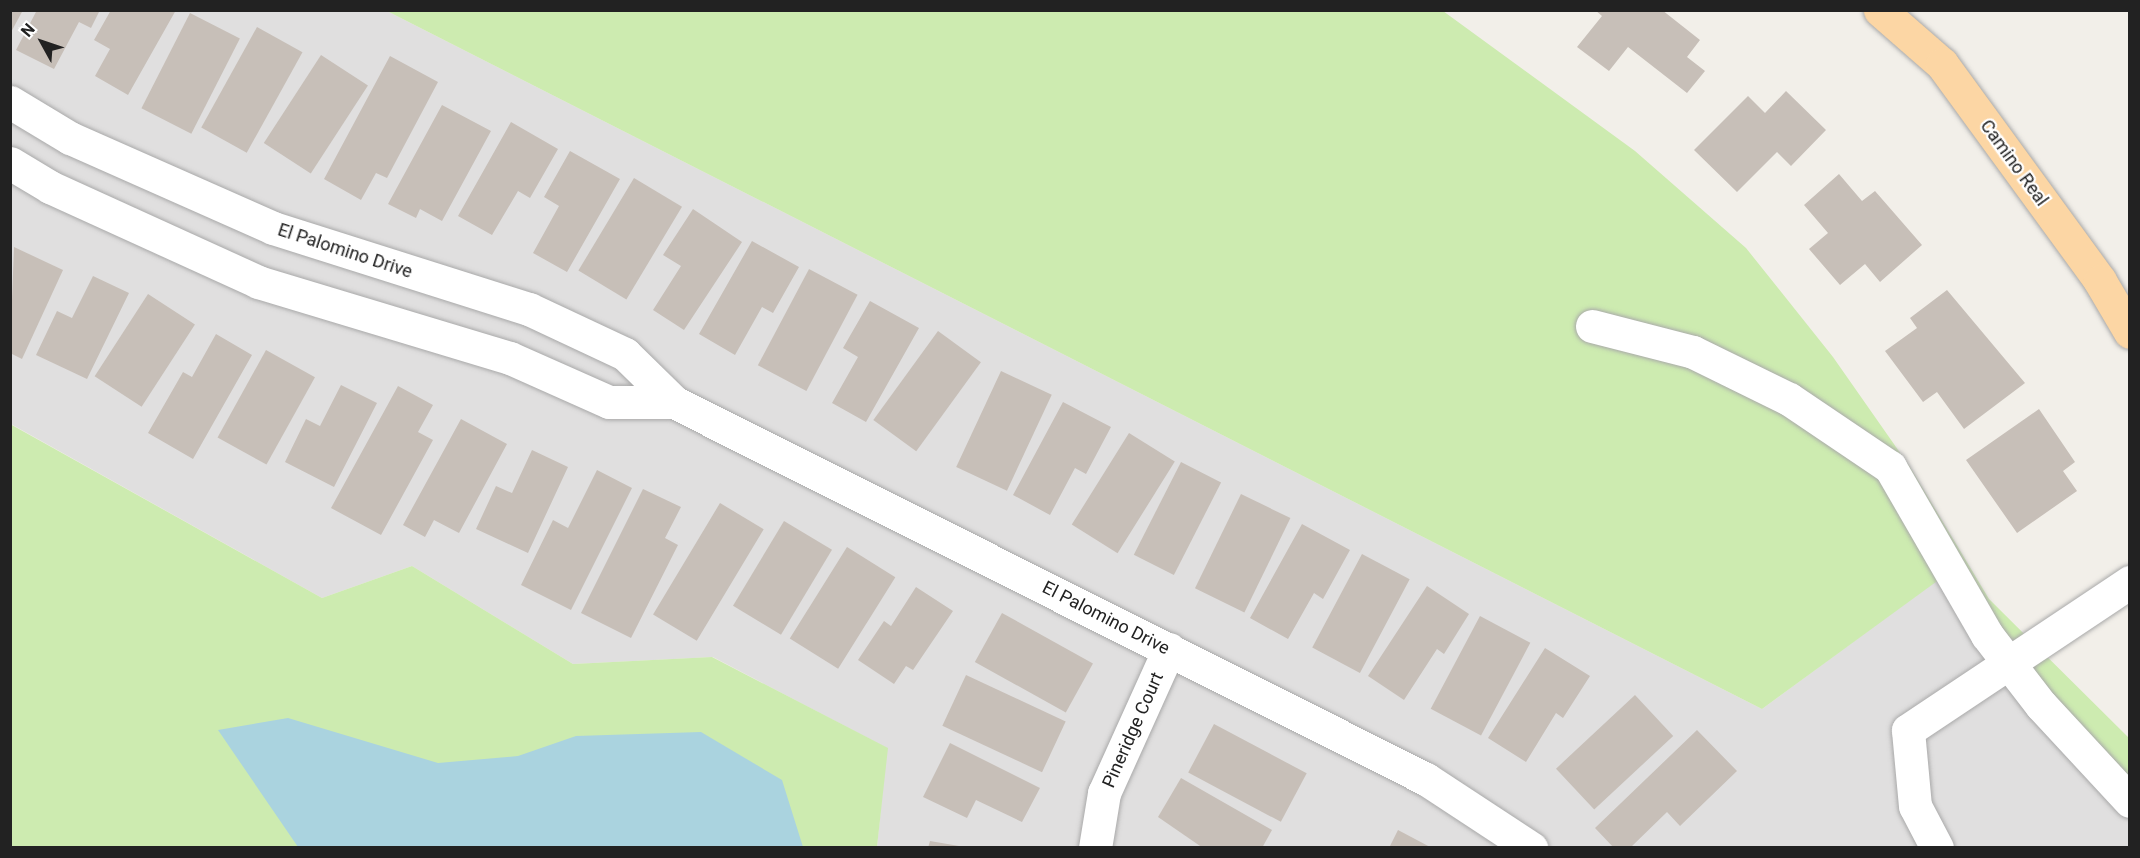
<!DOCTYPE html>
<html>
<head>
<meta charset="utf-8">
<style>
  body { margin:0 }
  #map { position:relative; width:2140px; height:858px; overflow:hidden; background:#f2efe9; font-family:Roboto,sans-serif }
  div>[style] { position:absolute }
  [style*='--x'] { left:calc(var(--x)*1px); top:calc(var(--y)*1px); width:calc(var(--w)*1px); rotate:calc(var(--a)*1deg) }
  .residential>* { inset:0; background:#e0dfdf }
  .grass>* { inset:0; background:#cdebb0 }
  .water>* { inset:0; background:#aad3df }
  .building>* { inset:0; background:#c7bfb8; transform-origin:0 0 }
  .roads { filter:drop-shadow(0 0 2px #a9a9a9) drop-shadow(0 0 2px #a9a9a9) }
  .minor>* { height:33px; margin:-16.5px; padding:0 16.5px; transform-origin:16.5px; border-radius:16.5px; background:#fff }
  .major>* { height:33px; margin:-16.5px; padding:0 16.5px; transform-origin:16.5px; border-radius:16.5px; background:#fcd6a4 }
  span { translate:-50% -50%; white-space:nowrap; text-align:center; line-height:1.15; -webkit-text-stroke:4.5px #fff; paint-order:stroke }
  .street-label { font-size:18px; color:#222 }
  .frame { position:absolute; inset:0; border:12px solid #222; pointer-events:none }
  .north { position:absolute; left:12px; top:12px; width:60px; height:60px; -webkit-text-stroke:4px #fff; paint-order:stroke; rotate:310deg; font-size:16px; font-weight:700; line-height:24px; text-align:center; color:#222 }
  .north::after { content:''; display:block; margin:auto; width:21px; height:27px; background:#222; clip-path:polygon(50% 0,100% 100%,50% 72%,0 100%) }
</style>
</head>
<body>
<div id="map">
  <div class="residential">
    <i style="clip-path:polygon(11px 11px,387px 11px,1762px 709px,1940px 578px,2129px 811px,2129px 847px,877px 847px,887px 748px,713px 657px,573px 664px,412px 566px,322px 598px,11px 424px)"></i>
  </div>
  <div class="grass">
    <i style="clip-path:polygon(387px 11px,1443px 11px,1635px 151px,1746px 248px,1833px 357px,1910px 467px,1989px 599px,2129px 738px,2129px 811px,1940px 579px,1762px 709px)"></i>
    <i style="clip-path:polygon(10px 424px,322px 598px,412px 566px,573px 664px,712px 657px,888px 748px,877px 847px,11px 847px)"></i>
  </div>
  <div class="water">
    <i style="clip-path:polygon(288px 718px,438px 763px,518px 756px,576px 736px,701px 732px,782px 780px,803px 847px,298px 847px,218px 730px)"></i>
  </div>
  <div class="building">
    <i style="clip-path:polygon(10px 10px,23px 10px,10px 34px)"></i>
    <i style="clip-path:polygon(37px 10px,100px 10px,91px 28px,79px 22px,54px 69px,16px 50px)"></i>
    <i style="clip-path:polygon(111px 10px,176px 10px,128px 95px,95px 76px,110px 49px,94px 40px)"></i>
    <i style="clip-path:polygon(1595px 10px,1662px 10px,1700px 40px,1687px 57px,1705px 71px,1687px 93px,1628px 47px,1609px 71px,1577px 47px,1602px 16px)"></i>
    <i style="left:190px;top:13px;width:56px;height:107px;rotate:27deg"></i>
    <i style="left:257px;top:27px;width:52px;height:115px;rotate:29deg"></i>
    <i style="left:321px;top:55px;width:56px;height:105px;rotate:33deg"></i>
    <i style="clip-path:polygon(390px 56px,438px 82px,387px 178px,376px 173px,361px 200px,324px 179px)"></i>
    <i style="clip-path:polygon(1786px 91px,1826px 130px,1791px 166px,1777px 152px,1737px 192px,1694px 150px,1748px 96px,1765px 113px)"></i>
    <i style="clip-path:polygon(442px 105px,491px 131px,442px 221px,420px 209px,416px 218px,388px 204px)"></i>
    <i style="clip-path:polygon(511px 122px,558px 149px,530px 198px,518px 191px,492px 235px,458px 216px)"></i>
    <i style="clip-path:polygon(570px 151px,620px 179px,567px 272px,533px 253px,559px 206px,544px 197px)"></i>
    <i style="clip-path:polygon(1839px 174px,1862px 201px,1875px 191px,1922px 245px,1880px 282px,1865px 264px,1840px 285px,1809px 249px,1828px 233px,1804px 205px)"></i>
    <i style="left:634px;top:178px;width:56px;height:108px;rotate:31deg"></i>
    <i style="clip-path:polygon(693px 209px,742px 242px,684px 330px,653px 310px,681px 266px,663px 255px)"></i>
    <i style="clip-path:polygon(752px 241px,799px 267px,773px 313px,762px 307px,735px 355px,699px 334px)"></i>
    <i style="clip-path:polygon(14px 247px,63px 270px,22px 359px,10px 353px)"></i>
    <i style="left:809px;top:269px;width:55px;height:109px;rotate:28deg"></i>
    <i style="clip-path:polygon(93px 276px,129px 293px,87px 379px,36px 355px,57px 311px,72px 318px)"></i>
    <i style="clip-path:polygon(1947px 290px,2025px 383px,1964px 429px,1937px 392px,1923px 402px,1885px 351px,1917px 328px,1910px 318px)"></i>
    <i style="left:148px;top:294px;width:56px;height:98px;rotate:33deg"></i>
    <i style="clip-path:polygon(870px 301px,919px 328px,866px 422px,832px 403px,858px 357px,843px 348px)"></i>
    <i style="left:938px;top:331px;width:53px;height:110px;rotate:36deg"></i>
    <i style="clip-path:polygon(216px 334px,252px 355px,193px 459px,148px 433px,183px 372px,192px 377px)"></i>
    <i style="left:266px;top:350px;width:56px;height:100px;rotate:29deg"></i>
    <i style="left:1001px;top:371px;width:56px;height:106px;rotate:25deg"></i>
    <i style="clip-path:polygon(341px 385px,377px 403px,334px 487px,285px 462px,306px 419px,320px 426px)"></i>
    <i style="clip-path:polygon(398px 386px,433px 405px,418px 432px,433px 440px,381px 535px,331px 508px)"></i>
    <i style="clip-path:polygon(1063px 402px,1111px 427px,1086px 474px,1075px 468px,1050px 515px,1013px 495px)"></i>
    <i style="clip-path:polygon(2039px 409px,2075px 462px,2063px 471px,2077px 491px,2017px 533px,1966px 460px)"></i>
    <i style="clip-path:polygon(461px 419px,507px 444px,459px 533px,434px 520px,425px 537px,403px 525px)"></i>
    <i style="left:1129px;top:433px;width:54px;height:108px;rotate:32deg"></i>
    <i style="clip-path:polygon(532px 450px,568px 467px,528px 553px,476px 529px,496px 486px,512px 493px)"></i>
    <i style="left:1181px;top:462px;width:45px;height:104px;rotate:27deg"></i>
    <i style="clip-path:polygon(597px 470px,632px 488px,571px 610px,521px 585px,553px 520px,568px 528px)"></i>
    <i style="clip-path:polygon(643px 489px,681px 507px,665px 538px,678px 545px,631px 638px,581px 613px)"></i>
    <i style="left:1241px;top:494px;width:55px;height:105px;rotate:26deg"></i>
    <i style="left:720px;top:503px;width:51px;height:130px;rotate:31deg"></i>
    <i style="left:784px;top:521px;width:56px;height:99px;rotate:31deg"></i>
    <i style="clip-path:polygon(1302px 524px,1350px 550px,1323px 599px,1314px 593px,1288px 639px,1250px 618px)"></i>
    <i style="left:847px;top:547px;width:57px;height:108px;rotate:32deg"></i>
    <i style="left:1362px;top:554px;width:54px;height:106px;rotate:28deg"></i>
    <i style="clip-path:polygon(1427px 586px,1469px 614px,1444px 654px,1437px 649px,1404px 700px,1368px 676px)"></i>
    <i style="clip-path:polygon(916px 587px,953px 611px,913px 670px,906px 666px,894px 684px,858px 660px,884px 621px,891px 626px)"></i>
    <i style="left:1002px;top:613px;width:104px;height:56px;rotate:29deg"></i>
    <i style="left:1480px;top:616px;width:57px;height:105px;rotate:28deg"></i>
    <i style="clip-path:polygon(1545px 648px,1590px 676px,1563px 718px,1556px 713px,1526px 762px,1488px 738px)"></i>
    <i style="left:966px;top:675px;width:110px;height:56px;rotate:25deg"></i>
    <i style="left:1635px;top:695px;width:56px;height:108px;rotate:47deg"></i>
    <i style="left:1214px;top:724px;width:105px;height:55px;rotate:28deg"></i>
    <i style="clip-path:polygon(1697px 730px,1737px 771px,1680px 826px,1667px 812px,1630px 848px,1614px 848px,1595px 828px)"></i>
    <i style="clip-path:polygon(950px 743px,1040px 788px,1022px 822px,976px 800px,967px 818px,923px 797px)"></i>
    <i style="clip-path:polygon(1181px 778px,1272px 830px,1262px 848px,1203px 848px,1158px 817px)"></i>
    <i style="clip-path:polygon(1398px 830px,1432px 848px,1389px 848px)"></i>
    <i style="clip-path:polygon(930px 841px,959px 846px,959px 848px,928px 848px)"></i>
  </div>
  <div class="roads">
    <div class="minor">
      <i style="--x:10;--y:102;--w:70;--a:31"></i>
      <i style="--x:70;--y:138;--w:222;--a:23.9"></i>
      <i style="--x:273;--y:228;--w:269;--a:17.6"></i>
      <i style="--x:529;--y:309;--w:106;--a:25.1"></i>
      <i style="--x:625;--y:354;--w:69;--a:44.4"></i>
      <i style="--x:674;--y:402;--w:841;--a:26.63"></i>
      <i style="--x:1426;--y:779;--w:126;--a:33.3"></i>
      <i style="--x:10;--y:163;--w:47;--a:31"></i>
      <i style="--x:50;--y:187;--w:229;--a:24.5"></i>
      <i style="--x:258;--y:282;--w:263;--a:16.8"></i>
      <i style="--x:510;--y:358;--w:108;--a:24"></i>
      <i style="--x:609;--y:402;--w:65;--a:0"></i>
      <i style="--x:1592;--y:326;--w:104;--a:14.4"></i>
      <i style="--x:1693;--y:352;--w:107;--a:26.1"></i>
      <i style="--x:1789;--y:399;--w:122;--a:34"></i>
      <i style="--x:1890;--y:467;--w:194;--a:60"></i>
      <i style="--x:1987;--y:635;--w:88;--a:52.4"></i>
      <i style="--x:2041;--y:705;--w:131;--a:47.2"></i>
      <i style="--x:1095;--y:848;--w:56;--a:-80.7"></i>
      <i style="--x:1104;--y:793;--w:158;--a:-65.7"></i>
      <i style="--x:1937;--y:848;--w:47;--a:-117.6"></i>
      <i style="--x:1915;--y:806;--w:76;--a:-95.3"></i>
      <i style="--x:1908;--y:730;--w:267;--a:-33.7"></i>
    </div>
    <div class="major">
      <i style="--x:1880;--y:10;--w:82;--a:41.1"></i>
      <i style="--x:1942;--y:64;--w:268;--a:53.9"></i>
      <i style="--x:2100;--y:281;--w:59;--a:59.5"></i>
    </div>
  </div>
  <div class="street-label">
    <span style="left:2014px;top:163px;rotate:54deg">Camino Real</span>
    <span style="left:345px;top:251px;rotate:18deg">El Palomino Drive</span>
    <span style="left:1106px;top:618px;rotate:27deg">El Palomino Drive</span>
    <span style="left:1133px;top:730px;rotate:-66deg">Pineridge Court</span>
  </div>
  <div class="frame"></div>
  <div class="north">N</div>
</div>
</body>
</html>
